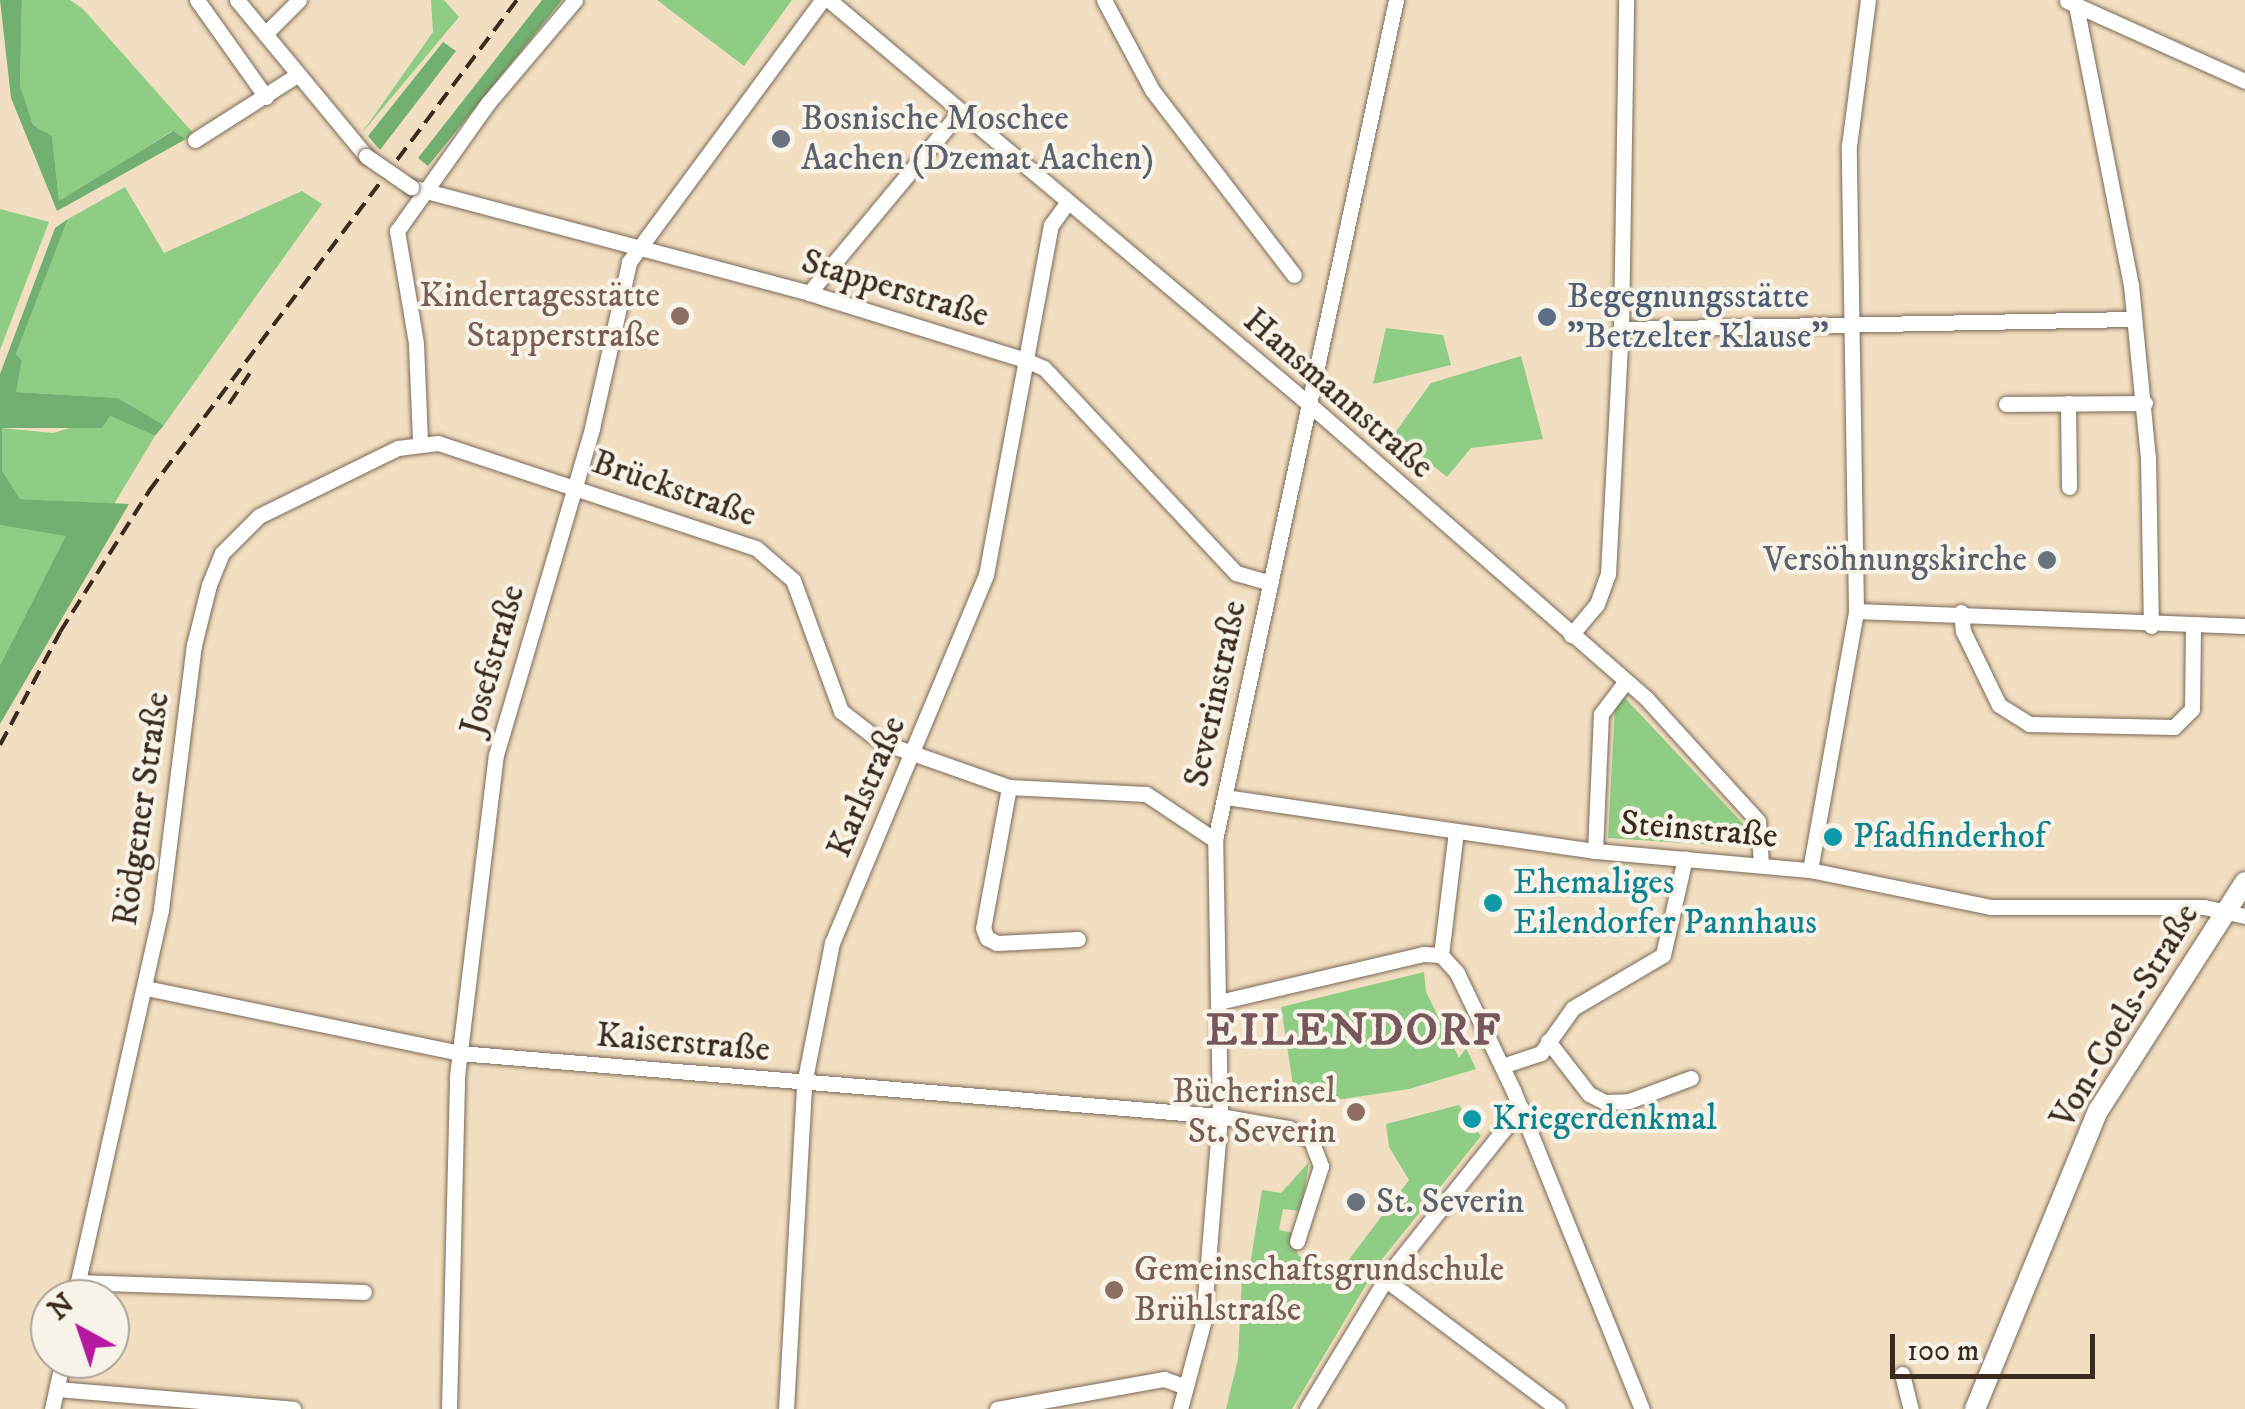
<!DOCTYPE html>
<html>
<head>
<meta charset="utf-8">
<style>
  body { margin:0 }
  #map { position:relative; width:2245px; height:1409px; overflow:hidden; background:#f2dfc1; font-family:"IM FELL DW Pica",serif }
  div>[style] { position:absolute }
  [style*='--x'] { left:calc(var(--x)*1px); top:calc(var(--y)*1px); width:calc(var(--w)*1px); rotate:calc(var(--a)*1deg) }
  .green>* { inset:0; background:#8ecd83 }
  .forest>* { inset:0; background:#72b071 }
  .roads { filter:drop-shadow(0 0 2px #7b6957) drop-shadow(0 0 2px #7b6957) }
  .minor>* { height:15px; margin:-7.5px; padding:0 7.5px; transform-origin:7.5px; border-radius:7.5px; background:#fff }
  .major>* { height:20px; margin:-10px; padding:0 10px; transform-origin:10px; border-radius:10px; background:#fff }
  .rail>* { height:4px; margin-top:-2px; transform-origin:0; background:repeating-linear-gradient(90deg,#3b2a1e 0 15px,transparent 0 23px) }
  .bridges { filter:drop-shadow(0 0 2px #7b6957) drop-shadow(0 0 2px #7b6957) }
  .minor-bridge>* { height:15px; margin:-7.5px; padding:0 7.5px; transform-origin:7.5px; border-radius:7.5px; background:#fff }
  .dots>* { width:28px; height:28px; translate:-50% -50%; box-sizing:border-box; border:5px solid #f7f3e8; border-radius:50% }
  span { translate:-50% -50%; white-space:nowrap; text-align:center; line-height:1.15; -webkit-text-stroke:8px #f7f3e8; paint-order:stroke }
  .worship-label { font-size:35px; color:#5b616d }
  .left { translate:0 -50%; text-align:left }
  .right { translate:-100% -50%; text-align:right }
  .street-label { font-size:35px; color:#3b2a1e }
  .education-label { font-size:35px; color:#785e54 }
  .service-label { font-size:35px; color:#4e5e75 }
  .culture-label { font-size:35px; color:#0d838f }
  .district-label { font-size:45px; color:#76585c; font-weight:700; letter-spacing:2.5px }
  .north { position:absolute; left:30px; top:1279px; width:100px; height:100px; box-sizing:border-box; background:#f7f3e8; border:2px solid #aca397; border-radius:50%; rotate:320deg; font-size:28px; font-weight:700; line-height:40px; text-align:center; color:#3b2a1e }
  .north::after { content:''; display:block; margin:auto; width:35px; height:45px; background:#b5179e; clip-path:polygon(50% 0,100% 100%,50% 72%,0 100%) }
  .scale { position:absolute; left:1890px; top:1334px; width:205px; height:45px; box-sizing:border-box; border:5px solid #3b2a1e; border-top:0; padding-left:12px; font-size:30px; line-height:35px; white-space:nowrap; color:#3b2a1e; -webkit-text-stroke:8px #f7f3e8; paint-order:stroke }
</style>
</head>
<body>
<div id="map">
  <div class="green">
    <i style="clip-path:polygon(22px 0,70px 0,83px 9px,194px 134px,186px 139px,172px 131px,59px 202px,52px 136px,33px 125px,20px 85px)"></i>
    <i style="clip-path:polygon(431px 0,444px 0,459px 17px,361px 134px,433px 32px)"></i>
    <i style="clip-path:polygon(657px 0,792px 0,744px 66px)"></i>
    <i style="clip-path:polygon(125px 187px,164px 253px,302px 191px,322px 204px,164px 425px,118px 398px,15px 392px,22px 360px,16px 354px,68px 219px)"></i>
    <i style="clip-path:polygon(0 209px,49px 222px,0 350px)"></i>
    <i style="clip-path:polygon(1386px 328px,1443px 335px,1451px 365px,1373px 384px)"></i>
    <i style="clip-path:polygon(1521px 356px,1543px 439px,1471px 448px,1447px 477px,1394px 434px,1431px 383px)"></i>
    <i style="clip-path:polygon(110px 416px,155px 436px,114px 504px,20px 499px,2px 470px,2px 428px,53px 433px)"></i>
    <i style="clip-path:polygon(0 525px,67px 535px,0 665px)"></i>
    <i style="clip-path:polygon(1624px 697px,1749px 830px,1746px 847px,1608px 838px,1615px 706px)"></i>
    <i style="clip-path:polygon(1424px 972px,1426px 992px,1459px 1058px,1466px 1048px,1476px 1069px,1409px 1089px,1303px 1105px,1293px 1085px,1281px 1007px)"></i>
    <i style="clip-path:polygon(1459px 1105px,1481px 1136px,1379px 1263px,1292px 1409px,1226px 1409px,1238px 1359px,1242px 1278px,1248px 1278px,1262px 1190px,1281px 1193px,1309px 1162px,1301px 1211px,1283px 1209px,1279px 1230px,1293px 1233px,1298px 1255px,1322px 1271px,1341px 1270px,1409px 1180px,1389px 1147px,1386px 1124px)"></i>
  </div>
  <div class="forest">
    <i style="clip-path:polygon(0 0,22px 0,20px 85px,33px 125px,52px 136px,59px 201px,173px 131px,186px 139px,57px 211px,11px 98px)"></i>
    <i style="clip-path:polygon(542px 0,562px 0,428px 166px,418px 158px)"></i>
    <i style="clip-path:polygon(443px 42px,456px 51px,380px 150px,368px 136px)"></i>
    <i style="clip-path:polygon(68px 219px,16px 354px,22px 360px,16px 392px,118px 398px,164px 425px,155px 436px,110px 416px,102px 428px,2px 428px,2px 470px,20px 499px,129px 504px,0 724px,0 665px,66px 536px,0 525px,0 374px,55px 228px)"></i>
  </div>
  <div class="roads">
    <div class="minor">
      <i style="--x:197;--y:0;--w:119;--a:54.6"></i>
      <i style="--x:237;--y:0;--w:202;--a:50.4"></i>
      <i style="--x:829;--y:0;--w:627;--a:40.09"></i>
      <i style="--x:1309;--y:404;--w:447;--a:41.1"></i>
      <i style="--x:1646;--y:698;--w:166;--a:47.7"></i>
      <i style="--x:1758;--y:821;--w:43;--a:86"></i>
      <i style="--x:1104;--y:0;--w:102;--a:61.9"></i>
      <i style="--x:1152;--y:90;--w:233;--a:52.5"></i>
      <i style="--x:2075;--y:0;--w:290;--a:78.9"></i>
      <i style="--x:2131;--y:285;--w:173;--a:84.4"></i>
      <i style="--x:2148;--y:457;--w:169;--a:89"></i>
      <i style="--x:2067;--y:1;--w:195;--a:24.2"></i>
      <i style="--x:265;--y:34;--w:48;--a:-45"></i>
      <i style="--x:195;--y:140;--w:121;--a:-32.5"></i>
      <i style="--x:411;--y:187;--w:412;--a:14.9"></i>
      <i style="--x:809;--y:293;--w:229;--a:17.2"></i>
      <i style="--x:1028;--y:361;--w:17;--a:24"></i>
      <i style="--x:1044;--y:368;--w:281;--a:46.9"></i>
      <i style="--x:1236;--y:573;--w:36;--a:16"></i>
      <i style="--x:809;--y:293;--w:236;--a:-50.2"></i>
      <i style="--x:1621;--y:329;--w:511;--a:-1.12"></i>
      <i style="--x:2068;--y:403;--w:84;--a:89.3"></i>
      <i style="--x:2006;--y:404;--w:139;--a:-0.4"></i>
      <i style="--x:420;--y:440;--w:97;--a:-92.4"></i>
      <i style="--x:416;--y:343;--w:114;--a:-99.6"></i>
      <i style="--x:397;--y:231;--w:157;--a:-54.6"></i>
      <i style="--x:488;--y:103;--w:135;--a:-49.8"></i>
      <i style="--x:1856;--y:611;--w:389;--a:2.2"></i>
      <i style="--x:1961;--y:612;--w:19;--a:84"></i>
      <i style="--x:1963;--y:631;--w:82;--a:64.1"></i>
      <i style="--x:1999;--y:705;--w:36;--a:32"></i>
      <i style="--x:2029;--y:724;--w:145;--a:1.2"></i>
      <i style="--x:2174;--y:727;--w:25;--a:-45"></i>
      <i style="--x:2192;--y:709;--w:82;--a:-89.3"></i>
      <i style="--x:1571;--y:635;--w:40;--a:-50"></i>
      <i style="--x:1597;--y:604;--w:32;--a:-70"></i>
      <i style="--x:1608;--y:574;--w:245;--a:-87"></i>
      <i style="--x:1621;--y:329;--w:329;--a:-89.1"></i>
      <i style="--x:1009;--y:787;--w:143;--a:100.4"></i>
      <i style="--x:983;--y:928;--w:11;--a:68"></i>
      <i style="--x:987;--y:938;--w:11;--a:27"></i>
      <i style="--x:997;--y:943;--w:81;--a:-2.8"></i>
      <i style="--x:1225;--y:797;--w:374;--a:8.3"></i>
      <i style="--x:1595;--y:851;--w:216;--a:5.1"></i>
      <i style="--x:1810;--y:870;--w:185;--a:11.6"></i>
      <i style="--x:1991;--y:907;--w:213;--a:0"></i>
      <i style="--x:2204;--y:907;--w:42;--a:12.4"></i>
      <i style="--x:1595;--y:851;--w:137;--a:-87.5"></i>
      <i style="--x:1601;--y:714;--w:41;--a:-52.9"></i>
      <i style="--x:1810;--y:870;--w:263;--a:-79.9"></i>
      <i style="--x:1856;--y:611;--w:465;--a:-90.9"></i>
      <i style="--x:1849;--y:146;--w:147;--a:-82.6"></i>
      <i style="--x:1441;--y:955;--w:24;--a:48"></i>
      <i style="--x:1457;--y:973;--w:130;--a:64.4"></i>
      <i style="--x:1513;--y:1090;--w:344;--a:68"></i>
      <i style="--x:1441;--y:955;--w:125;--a:-83.1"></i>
      <i style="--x:146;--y:988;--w:320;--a:11.7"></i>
      <i style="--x:459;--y:1053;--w:764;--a:4.73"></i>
      <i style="--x:1220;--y:1116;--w:70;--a:9.9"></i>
      <i style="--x:1289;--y:1128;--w:25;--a:29"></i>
      <i style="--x:1311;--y:1140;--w:28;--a:69"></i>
      <i style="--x:1321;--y:1166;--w:79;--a:107.7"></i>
      <i style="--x:1219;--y:1002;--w:210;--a:-13.2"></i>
      <i style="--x:1423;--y:954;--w:18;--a:3"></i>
      <i style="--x:1548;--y:1041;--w:67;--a:52.3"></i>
      <i style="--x:1589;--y:1094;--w:18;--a:27"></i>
      <i style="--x:1605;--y:1102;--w:24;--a:-2"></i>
      <i style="--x:1629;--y:1101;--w:66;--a:-20.4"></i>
      <i style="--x:1502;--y:1066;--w:41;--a:-18.4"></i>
      <i style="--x:1541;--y:1053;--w:55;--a:-54.6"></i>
      <i style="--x:1573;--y:1008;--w:104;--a:-30.5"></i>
      <i style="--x:1663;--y:955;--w:99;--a:-77.2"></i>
      <i style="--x:1385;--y:1279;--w:216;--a:36.9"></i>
      <i style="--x:78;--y:1282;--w:286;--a:2"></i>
      <i style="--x:74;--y:1299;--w:400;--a:-77.4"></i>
      <i style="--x:161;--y:909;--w:266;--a:-82.9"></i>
      <i style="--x:194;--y:645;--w:62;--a:-76"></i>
      <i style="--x:209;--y:585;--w:35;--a:-68"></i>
      <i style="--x:222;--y:553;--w:52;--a:-45"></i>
      <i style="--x:259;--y:516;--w:155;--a:-26.1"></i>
      <i style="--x:398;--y:448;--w:40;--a:-7.1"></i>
      <i style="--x:438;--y:443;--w:335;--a:18.3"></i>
      <i style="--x:756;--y:548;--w:49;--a:40.9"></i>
      <i style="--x:793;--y:580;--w:140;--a:69.9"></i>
      <i style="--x:841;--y:711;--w:51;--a:37.8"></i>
      <i style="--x:881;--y:742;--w:136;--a:19.4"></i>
      <i style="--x:1009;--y:787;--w:137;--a:2.9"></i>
      <i style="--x:1146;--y:794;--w:83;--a:33.7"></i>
      <i style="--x:1902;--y:1374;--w:36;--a:76"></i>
      <i style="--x:57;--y:1389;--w:237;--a:4.8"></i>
      <i style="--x:52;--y:1409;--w:51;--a:-77.6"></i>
      <i style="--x:449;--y:1409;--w:333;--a:-88.6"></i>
      <i style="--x:457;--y:1076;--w:323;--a:-83.1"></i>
      <i style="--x:496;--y:755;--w:341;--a:-73.6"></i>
      <i style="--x:592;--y:428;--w:170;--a:-77.4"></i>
      <i style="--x:629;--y:262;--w:325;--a:-53.6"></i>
      <i style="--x:786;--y:1409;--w:325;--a:-86.8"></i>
      <i style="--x:804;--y:1084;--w:144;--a:-78.8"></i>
      <i style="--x:832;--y:943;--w:399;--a:-67.3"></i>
      <i style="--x:986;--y:575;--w:356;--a:-79.5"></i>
      <i style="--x:1051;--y:225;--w:27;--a:-54"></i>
      <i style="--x:997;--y:1409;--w:170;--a:-10.2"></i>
      <i style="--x:1164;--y:1379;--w:23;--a:20"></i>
      <i style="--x:1180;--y:1409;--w:89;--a:-75"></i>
      <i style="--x:1203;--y:1323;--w:208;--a:-85.3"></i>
      <i style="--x:1220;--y:1116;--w:276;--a:-91"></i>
      <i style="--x:1215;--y:840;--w:859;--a:-77.84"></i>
      <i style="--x:1307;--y:1409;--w:160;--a:-58.8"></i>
      <i style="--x:1390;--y:1272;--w:210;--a:-51.4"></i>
    </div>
    <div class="major">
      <i style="--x:1975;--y:1409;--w:322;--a:-67.6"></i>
      <i style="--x:2098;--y:1111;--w:272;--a:-57.3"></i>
    </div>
  </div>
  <div class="rail">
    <i style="--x:229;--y:404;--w:37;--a:-56"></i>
    <i style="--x:0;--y:745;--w:128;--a:-62"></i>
    <i style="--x:60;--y:632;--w:167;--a:-57.7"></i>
    <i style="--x:149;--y:491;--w:614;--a:-53.15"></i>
  </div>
  <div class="bridges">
    <div class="minor-bridge">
      <i style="--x:366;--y:156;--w:55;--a:34.6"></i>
    </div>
  </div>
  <div class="dots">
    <i style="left:781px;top:139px;background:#6b7280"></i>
    <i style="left:680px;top:316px;background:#8d6e63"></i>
    <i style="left:1547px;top:317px;background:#5c6f8a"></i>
    <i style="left:2047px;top:560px;background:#6b7280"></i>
    <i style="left:1833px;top:837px;background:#0f9aa8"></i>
    <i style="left:1493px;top:903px;background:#0f9aa8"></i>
    <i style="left:1356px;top:1112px;background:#8d6e63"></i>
    <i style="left:1472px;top:1119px;background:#0f9aa8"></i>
    <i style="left:1356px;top:1202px;background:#6b7280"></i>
    <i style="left:1114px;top:1290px;background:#8d6e63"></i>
  </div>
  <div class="worship-label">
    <span class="left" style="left:801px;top:139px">Bosnische Moschee<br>Aachen (Dzemat Aachen)</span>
    <span class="right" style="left:2027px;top:560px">Versöhnungskirche</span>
    <span class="left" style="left:1376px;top:1202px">St. Severin</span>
  </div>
  <div class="street-label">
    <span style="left:895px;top:289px;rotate:17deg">Stapperstraße</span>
    <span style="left:1338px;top:394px;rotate:41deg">Hansmannstraße</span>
    <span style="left:674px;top:489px;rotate:19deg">Brückstraße</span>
    <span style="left:493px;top:660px;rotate:-74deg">Josefstraße</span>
    <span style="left:1216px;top:694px;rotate:-78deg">Severinstraße</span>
    <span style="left:867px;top:787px;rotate:-67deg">Karlstraße</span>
    <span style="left:142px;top:809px;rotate:-82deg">Rödgener Straße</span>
    <span style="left:1699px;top:830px;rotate:5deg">Steinstraße</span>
    <span style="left:2125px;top:1016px;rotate:-59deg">Von-Coels-Straße</span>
    <span style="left:683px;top:1043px;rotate:5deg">Kaiserstraße</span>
  </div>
  <div class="education-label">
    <span class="right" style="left:660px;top:316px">Kindertagesstätte<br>Stapperstraße</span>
    <span class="right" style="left:1336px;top:1112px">Bücherinsel<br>St. Severin</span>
    <span class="left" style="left:1134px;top:1290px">Gemeinschaftsgrundschule<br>Brühlstraße</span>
  </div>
  <div class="service-label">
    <span class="left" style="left:1567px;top:317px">Begegnungsstätte<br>"Betzelter Klause"</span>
  </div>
  <div class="culture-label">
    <span class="left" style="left:1853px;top:837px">Pfadfinderhof</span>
    <span class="left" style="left:1513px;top:903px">Ehemaliges<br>Eilendorfer Pannhaus</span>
    <span class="left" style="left:1492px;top:1119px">Kriegerdenkmal</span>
  </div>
  <div class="district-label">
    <span style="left:1354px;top:1032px">EILENDORF</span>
  </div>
  <div class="north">N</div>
  <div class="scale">100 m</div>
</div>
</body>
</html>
